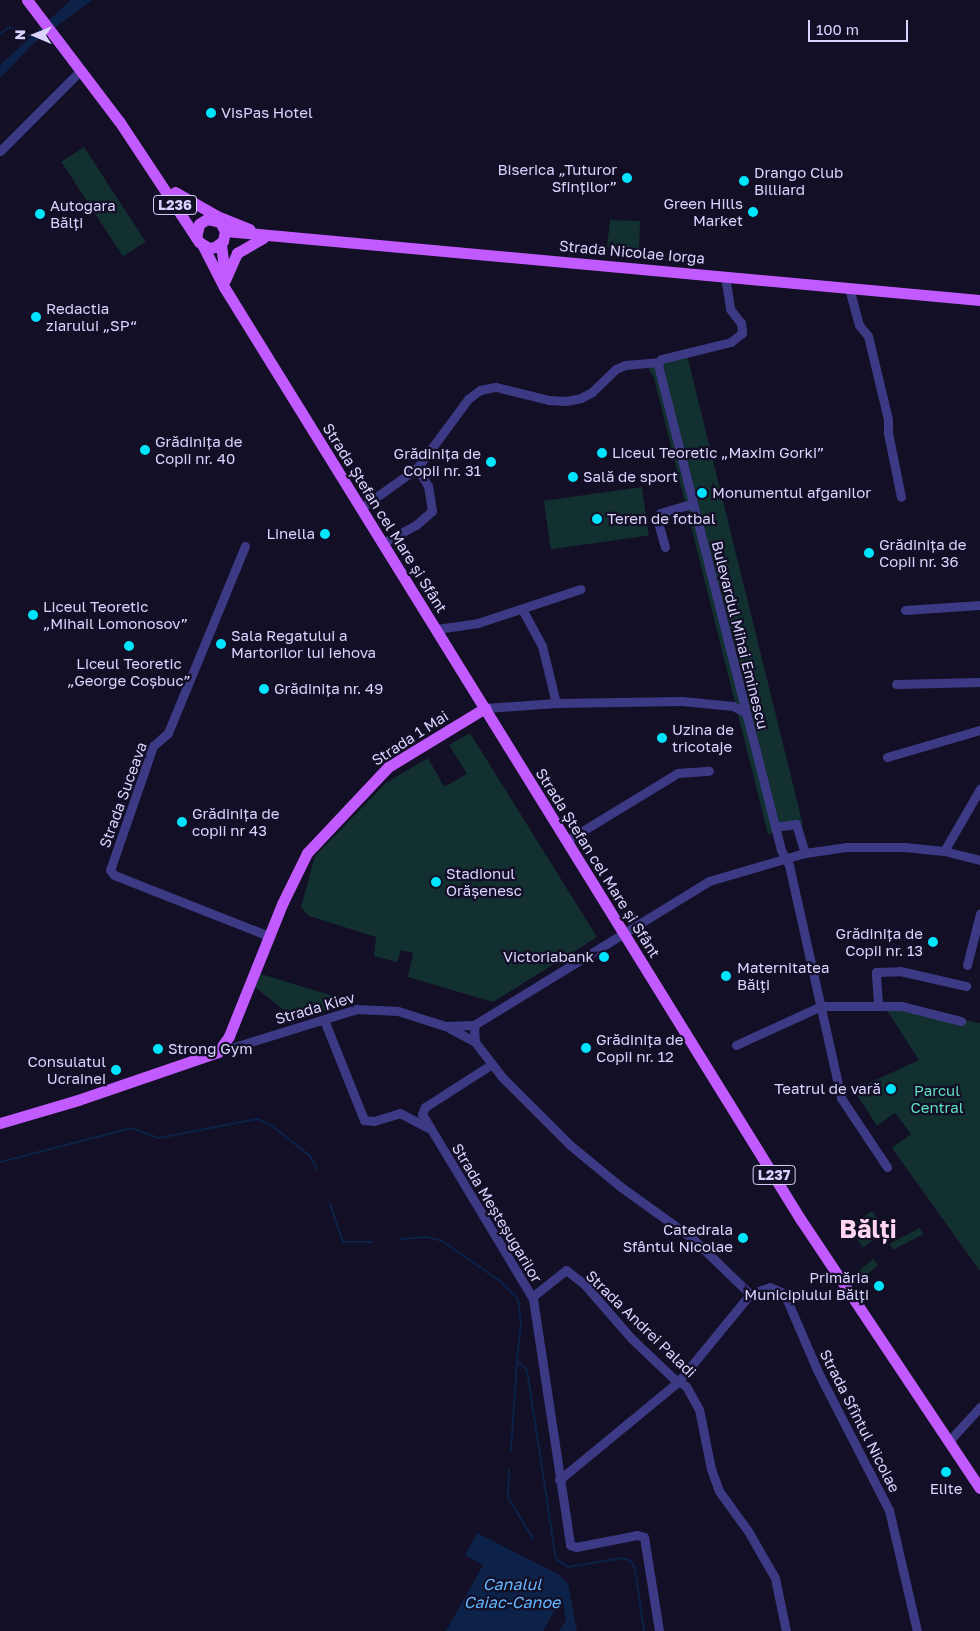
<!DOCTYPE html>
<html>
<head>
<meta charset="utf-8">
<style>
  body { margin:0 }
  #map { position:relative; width:980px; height:1631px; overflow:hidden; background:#130f26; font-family:"Golos Text",sans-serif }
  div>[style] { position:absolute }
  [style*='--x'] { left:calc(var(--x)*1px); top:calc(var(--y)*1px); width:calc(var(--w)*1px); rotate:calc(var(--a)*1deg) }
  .green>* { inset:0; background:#12302f; transform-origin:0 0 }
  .water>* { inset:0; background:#0c2248 }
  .stream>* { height:2px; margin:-1px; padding:0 1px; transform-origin:1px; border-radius:1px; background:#0c2248 }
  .minor>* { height:9px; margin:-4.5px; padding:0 4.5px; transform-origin:4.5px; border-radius:4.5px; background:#3d3a85 }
  .major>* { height:11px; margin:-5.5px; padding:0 5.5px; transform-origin:5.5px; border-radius:5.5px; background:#c25bff }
  .dots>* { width:14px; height:14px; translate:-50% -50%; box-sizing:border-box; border:2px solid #130f26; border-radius:50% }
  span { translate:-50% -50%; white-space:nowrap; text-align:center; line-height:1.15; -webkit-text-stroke:4.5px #130f26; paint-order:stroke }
  .shield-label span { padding:1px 4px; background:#130f26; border:1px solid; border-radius:4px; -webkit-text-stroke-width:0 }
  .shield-label { font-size:14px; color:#d9d4ff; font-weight:700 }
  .poi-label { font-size:15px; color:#d9d4ff }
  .left { translate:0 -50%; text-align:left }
  .right { translate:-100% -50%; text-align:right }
  .street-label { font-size:15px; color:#d9d4ff }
  .park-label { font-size:15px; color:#5fe0c0 }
  .water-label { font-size:16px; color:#62b6ff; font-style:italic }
  .town-label { font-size:25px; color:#ffd6f0; font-weight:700 }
  .north { position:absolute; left:10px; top:10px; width:50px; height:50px; -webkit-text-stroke:4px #130f26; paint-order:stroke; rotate:271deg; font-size:14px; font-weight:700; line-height:20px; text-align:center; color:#d9d4ff }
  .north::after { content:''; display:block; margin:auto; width:18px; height:22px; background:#d9d4ff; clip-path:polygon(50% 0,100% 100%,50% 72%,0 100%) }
  .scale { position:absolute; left:808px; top:20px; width:100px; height:22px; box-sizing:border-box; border:2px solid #d9d4ff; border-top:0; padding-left:6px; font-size:15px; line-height:18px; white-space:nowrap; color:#d9d4ff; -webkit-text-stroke:4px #130f26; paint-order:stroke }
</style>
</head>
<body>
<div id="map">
  <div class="green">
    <i style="left:84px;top:147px;width:113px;height:27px;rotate:57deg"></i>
    <i style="clip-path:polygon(610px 220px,640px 221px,639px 248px,623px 248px,622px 256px,612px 256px,615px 248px,607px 247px)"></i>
    <i style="clip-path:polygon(687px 355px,803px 825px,768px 834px,654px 378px,647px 366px)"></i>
    <i style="left:642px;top:487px;width:49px;height:99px;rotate:82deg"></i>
    <i style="clip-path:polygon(470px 733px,597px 937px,493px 1002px,408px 977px,413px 953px,401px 950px,397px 962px,374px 956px,376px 937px,309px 916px,301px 907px,315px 856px,386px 783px,428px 758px,444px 787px,467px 774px,449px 745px)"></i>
    <i style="clip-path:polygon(261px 974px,340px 998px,342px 1006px,295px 1019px,255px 987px)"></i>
    <i style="clip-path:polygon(896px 1007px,980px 1023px,980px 1271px,892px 1148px,911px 1134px,895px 1113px,877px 1126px,854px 1090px,919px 1060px,886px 1009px)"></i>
    <i style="left:872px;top:1211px;width:25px;height:28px;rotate:56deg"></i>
    <i style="left:920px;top:1228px;width:7px;height:34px;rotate:63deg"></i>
    <i style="left:873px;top:1259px;width:8px;height:27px;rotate:50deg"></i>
  </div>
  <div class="water">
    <i style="clip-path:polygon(71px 0,92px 0,34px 43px,0 78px,0 65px)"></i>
    <i style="clip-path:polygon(477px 1533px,558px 1574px,568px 1584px,577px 1631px,559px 1631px,566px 1620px,562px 1597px,543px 1631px,446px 1631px,483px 1565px,465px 1555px)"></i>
  </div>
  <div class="stream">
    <i style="--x:0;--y:34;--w:11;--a:-38"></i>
    <i style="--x:9;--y:27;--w:26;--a:23"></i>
    <i style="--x:0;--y:1162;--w:135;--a:-14.5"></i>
    <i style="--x:131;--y:1128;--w:30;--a:20"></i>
    <i style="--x:159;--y:1138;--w:100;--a:-11"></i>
    <i style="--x:257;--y:1119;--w:15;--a:23"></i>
    <i style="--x:271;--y:1125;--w:50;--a:38.5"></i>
    <i style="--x:310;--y:1156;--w:15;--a:62"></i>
    <i style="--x:330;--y:1204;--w:40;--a:71.1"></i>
    <i style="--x:343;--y:1242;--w:29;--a:0"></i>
    <i style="--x:400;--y:1239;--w:27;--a:-4"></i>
    <i style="--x:427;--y:1237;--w:16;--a:15"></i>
    <i style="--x:442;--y:1241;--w:70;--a:34.6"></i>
    <i style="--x:500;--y:1281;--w:25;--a:45"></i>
    <i style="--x:518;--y:1299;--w:23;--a:83"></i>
    <i style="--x:521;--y:1322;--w:39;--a:96"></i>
    <i style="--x:517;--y:1361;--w:13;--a:42"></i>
    <i style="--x:527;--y:1370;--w:191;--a:81.3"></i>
    <i style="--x:556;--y:1559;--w:14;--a:34"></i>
    <i style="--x:568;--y:1567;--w:55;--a:-9.5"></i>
    <i style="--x:622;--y:1558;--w:9;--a:18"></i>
    <i style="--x:631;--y:1561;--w:9;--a:63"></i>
    <i style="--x:635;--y:1569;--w:63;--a:81.7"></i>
    <i style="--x:511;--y:1450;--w:89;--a:-86.1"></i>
    <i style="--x:509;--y:1470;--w:27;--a:92"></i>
    <i style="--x:508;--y:1497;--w:49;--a:59.2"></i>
  </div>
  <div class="minor">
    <i style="--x:0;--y:151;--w:115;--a:-45"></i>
    <i style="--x:725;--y:276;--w:33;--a:81"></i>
    <i style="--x:730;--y:309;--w:18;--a:52"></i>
    <i style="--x:741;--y:323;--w:10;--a:84"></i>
    <i style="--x:742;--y:333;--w:14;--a:141"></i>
    <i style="--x:731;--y:342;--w:72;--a:166.3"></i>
    <i style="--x:661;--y:359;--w:7;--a:117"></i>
    <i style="--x:658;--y:365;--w:500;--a:75.77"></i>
    <i style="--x:781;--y:850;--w:17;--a:62"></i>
    <i style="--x:789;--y:865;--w:239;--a:77.4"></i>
    <i style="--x:841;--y:1098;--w:83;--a:56.3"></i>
    <i style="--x:849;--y:288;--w:38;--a:75"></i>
    <i style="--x:859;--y:325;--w:14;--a:51"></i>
    <i style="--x:868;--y:336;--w:85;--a:76.5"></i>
    <i style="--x:888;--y:419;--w:14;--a:90"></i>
    <i style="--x:888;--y:433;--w:65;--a:78.5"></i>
    <i style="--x:361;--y:508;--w:69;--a:-35.5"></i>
    <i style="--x:417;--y:468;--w:86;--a:-53.5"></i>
    <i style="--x:468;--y:399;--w:15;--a:-37"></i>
    <i style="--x:480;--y:390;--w:16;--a:-11"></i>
    <i style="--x:496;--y:387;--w:55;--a:13.8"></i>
    <i style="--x:549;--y:400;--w:17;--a:3"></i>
    <i style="--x:566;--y:401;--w:15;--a:-11"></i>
    <i style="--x:581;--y:398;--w:13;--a:-29"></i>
    <i style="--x:592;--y:392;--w:33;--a:-44"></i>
    <i style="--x:616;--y:369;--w:10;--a:-24"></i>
    <i style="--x:625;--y:365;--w:33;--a:-5"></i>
    <i style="--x:383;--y:543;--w:38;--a:-29"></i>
    <i style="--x:416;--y:525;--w:21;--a:-41"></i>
    <i style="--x:432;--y:511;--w:25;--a:-99"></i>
    <i style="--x:428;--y:486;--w:21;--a:-121"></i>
    <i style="--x:245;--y:546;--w:202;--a:112.4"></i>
    <i style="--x:168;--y:733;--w:20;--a:139"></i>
    <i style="--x:153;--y:746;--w:131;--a:109.1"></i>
    <i style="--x:110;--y:870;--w:6;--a:51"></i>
    <i style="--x:114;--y:875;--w:167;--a:21.5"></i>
    <i style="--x:665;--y:547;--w:26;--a:-106"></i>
    <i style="--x:658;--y:522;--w:9;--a:-77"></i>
    <i style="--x:660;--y:513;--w:33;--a:-16"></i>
    <i style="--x:522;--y:609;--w:42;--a:61.6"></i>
    <i style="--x:542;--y:646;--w:59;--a:76.2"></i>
    <i style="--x:905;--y:610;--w:75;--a:-3.8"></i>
    <i style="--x:437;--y:629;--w:41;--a:-8.3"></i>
    <i style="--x:478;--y:623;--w:108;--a:-18.4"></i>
    <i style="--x:896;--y:684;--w:84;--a:-1.4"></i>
    <i style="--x:485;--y:708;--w:71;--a:-4"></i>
    <i style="--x:556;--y:703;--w:126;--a:-0.9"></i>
    <i style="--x:682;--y:701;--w:51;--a:5.6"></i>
    <i style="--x:733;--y:706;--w:13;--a:27"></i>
    <i style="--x:887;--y:757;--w:97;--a:-16.2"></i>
    <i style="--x:775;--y:827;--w:21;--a:-8"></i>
    <i style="--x:796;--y:824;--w:30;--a:73"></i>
    <i style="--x:566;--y:841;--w:131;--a:-31.3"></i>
    <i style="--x:678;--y:773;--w:31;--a:-4"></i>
    <i style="--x:944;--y:851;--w:72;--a:-59.9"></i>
    <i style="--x:967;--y:965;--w:53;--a:-75.7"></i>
    <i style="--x:878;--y:1004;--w:32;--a:-94"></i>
    <i style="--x:876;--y:972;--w:24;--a:-2"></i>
    <i style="--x:900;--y:971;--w:68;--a:12.8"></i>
    <i style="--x:324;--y:1020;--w:108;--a:68.2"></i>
    <i style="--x:364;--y:1120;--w:10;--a:6"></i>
    <i style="--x:374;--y:1121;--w:27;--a:-17"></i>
    <i style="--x:400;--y:1113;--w:32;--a:28"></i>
    <i style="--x:474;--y:1025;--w:17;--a:87"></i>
    <i style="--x:475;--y:1042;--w:44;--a:52.4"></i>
    <i style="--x:502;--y:1077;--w:96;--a:45"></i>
    <i style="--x:570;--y:1145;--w:66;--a:39.5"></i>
    <i style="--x:621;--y:1187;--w:87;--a:35.7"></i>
    <i style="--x:692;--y:1238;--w:81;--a:44"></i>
    <i style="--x:750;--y:1294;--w:21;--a:-19"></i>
    <i style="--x:770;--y:1287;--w:12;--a:24"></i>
    <i style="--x:781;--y:1292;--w:10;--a:53"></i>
    <i style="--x:787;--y:1300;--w:78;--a:66.7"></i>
    <i style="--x:818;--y:1372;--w:155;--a:62.8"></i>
    <i style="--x:889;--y:1510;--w:124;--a:77"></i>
    <i style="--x:449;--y:1028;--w:30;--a:28"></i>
    <i style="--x:736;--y:1045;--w:94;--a:-24.6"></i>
    <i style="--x:821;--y:1006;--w:81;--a:0"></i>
    <i style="--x:902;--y:1006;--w:61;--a:14.3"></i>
    <i style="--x:218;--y:1052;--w:145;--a:-17.2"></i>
    <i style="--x:357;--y:1009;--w:41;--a:2.8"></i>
    <i style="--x:398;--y:1011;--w:49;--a:17.7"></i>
    <i style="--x:445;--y:1026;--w:29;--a:-2"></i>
    <i style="--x:474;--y:1025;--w:276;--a:-31.5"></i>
    <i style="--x:709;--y:881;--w:100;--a:-16.3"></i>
    <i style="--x:805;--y:853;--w:41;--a:-8.3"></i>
    <i style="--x:846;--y:847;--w:58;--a:0"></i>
    <i style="--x:904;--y:847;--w:40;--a:5.7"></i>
    <i style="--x:944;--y:851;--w:37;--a:14"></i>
    <i style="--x:492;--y:1064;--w:80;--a:147.3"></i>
    <i style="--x:425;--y:1107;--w:8;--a:113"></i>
    <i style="--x:422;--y:1114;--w:216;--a:59"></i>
    <i style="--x:533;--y:1299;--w:249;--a:81.4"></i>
    <i style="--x:570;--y:1545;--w:6;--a:18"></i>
    <i style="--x:576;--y:1547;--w:62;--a:-11.1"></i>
    <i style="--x:637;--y:1535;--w:7;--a:16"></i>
    <i style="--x:644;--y:1537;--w:95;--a:80.9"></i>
    <i style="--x:532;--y:1297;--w:43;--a:-38.5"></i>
    <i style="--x:566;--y:1270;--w:24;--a:38"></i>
    <i style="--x:585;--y:1285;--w:70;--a:49"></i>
    <i style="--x:631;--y:1338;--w:58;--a:43.6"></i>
    <i style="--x:673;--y:1378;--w:15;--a:32"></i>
    <i style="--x:686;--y:1386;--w:26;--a:61"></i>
    <i style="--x:699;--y:1409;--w:61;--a:78.7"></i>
    <i style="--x:711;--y:1469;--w:23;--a:70"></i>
    <i style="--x:719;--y:1491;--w:49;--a:54.1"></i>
    <i style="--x:748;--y:1531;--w:54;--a:60.1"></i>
    <i style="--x:775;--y:1578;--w:54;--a:78.3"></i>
    <i style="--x:949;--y:1441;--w:46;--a:-47.6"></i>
    <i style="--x:559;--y:1480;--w:154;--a:-39.5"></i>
    <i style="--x:678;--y:1382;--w:114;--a:-50.7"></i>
  </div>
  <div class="major">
    <i style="--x:27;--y:0;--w:152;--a:52.8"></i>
    <i style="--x:119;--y:121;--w:145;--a:56.5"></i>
    <i style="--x:199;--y:242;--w:12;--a:31"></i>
    <i style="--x:209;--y:248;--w:6;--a:-9"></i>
    <i style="--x:215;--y:247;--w:10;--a:-37"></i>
    <i style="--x:223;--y:241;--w:10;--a:-79"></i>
    <i style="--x:225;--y:231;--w:10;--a:-119"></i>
    <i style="--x:220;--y:222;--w:13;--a:-167"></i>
    <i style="--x:207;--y:219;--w:9;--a:148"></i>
    <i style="--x:199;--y:224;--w:14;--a:102"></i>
    <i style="--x:175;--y:192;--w:48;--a:29.7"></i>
    <i style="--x:217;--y:216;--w:35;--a:22"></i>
    <i style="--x:225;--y:231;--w:758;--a:5.22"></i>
    <i style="--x:221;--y:244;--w:32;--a:83"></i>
    <i style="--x:203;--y:246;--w:46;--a:62.9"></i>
    <i style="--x:224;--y:287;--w:1097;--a:58.27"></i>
    <i style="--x:801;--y:1220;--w:322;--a:56.3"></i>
    <i style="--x:225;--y:280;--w:30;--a:-66"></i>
    <i style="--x:237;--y:253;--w:30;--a:-30"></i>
    <i style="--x:0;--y:1123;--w:81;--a:-16.4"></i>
    <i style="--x:78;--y:1100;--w:148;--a:-18.9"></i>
    <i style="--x:218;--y:1052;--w:19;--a:-55"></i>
    <i style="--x:229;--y:1036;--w:144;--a:-68.1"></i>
    <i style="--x:283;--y:902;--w:55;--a:-63.9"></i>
    <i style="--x:307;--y:853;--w:118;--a:-46.7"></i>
    <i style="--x:388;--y:767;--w:114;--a:-31.3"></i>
  </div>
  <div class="dots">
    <i style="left:211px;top:113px;background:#00e5ff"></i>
    <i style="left:627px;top:178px;background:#00e5ff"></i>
    <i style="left:744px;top:181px;background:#00e5ff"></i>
    <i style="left:753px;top:212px;background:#00e5ff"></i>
    <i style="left:40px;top:214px;background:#00e5ff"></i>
    <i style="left:36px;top:317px;background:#00e5ff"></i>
    <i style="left:145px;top:450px;background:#00e5ff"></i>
    <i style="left:602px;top:453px;background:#00e5ff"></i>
    <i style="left:491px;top:462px;background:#00e5ff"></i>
    <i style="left:573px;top:477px;background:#00e5ff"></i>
    <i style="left:702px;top:493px;background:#00e5ff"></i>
    <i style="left:597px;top:519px;background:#00e5ff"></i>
    <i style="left:325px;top:534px;background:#00e5ff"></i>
    <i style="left:869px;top:553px;background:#00e5ff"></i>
    <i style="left:33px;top:615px;background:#00e5ff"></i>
    <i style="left:221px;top:644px;background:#00e5ff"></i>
    <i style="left:129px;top:646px;background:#00e5ff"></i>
    <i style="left:264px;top:689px;background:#00e5ff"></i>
    <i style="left:662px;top:738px;background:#00e5ff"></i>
    <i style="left:182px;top:822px;background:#00e5ff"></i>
    <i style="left:436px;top:882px;background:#00e5ff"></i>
    <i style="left:933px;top:942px;background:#00e5ff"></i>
    <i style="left:604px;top:957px;background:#00e5ff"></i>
    <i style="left:726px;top:976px;background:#00e5ff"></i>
    <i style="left:586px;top:1048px;background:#00e5ff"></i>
    <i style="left:158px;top:1049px;background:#00e5ff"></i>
    <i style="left:116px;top:1070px;background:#00e5ff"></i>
    <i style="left:891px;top:1089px;background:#00e5ff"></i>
    <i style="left:743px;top:1238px;background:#00e5ff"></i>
    <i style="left:879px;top:1286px;background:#00e5ff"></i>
    <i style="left:946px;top:1472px;background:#00e5ff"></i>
  </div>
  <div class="shield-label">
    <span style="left:175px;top:205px">L236</span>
    <span style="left:774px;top:1175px">L237</span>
  </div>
  <div class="poi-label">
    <span class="left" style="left:221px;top:113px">VisPas Hotel</span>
    <span class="right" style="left:617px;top:178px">Biserica „Tuturor<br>Sfinților”</span>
    <span class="left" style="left:754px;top:181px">Drango Club<br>Billiard</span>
    <span class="right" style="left:743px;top:212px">Green Hills<br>Market</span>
    <span class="left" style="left:50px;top:214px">Autogara<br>Bălți</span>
    <span class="left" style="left:46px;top:317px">Redactia<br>ziarului „SP“</span>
    <span class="left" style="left:155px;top:450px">Grădinița de<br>Copii nr. 40</span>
    <span class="right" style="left:481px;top:462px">Grădinița de<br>Copii nr. 31</span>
    <span class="left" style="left:612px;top:453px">Liceul Teoretic „Maxim Gorki”</span>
    <span class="left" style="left:583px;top:477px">Sală de sport</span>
    <span class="left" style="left:712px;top:493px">Monumentul afganilor</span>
    <span class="left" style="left:607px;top:519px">Teren de fotbal</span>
    <span class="right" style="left:315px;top:534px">Linella</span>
    <span class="left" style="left:879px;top:553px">Grădinița de<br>Copii nr. 36</span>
    <span class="left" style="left:43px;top:615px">Liceul Teoretic<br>„Mihail Lomonosov”</span>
    <span class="left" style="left:231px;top:644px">Sala Regatului a<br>Martorilor lui Iehova</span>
    <span style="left:129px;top:672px">Liceul Teoretic<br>„George Coșbuc”</span>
    <span class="left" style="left:274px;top:689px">Grădinița nr. 49</span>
    <span class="left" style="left:672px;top:738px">Uzina de<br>tricotaje</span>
    <span class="left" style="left:192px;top:822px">Grădinița de<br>copii nr 43</span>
    <span class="left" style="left:446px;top:882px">Stadionul<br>Orășenesc</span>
    <span class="right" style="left:923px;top:942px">Grădinița de<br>Copii nr. 13</span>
    <span class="right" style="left:594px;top:957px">Victoriabank</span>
    <span class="left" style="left:737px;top:976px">Maternitatea<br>Bălţi</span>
    <span class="left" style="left:596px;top:1048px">Grădinița de<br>Copii nr. 12</span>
    <span class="left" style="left:168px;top:1049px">Strong Gym</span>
    <span class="right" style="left:106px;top:1070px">Consulatul<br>Ucrainei</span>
    <span class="right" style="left:881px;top:1089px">Teatrul de vară</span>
    <span class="right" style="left:733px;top:1238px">Catedrala<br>Sfântul Nicolae</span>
    <span class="right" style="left:869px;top:1286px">Primăria<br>Municipiului Bălți</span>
    <span style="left:946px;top:1489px">Elite</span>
  </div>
  <div class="street-label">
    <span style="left:632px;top:252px;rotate:5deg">Strada Nicolae Iorga</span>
    <span style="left:385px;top:518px;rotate:58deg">Strada Ștefan cel Mare și Sfânt</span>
    <span style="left:740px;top:635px;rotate:76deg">Bulevardul Mihai Eminescu</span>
    <span style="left:410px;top:738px;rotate:-33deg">Strada 1 Mai</span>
    <span style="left:123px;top:795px;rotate:-70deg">Strada Suceava</span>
    <span style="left:598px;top:863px;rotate:58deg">Strada Ștefan cel Mare și Sfânt</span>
    <span style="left:315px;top:1008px;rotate:-16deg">Strada Kiev</span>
    <span style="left:497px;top:1213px;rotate:59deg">Strada Meșteșugarilor</span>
    <span style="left:641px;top:1324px;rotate:44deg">Strada Andrei Paladi</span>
    <span style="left:860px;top:1421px;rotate:63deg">Strada Sfîntul Nicolae</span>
  </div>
  <div class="park-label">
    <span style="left:937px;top:1099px">Parcul<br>Central</span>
  </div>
  <div class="water-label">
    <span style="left:512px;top:1593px">Canalul<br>Caiac-Canoe</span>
  </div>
  <div class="town-label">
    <span style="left:868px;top:1229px">Bălți</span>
  </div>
  <div class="north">N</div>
  <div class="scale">100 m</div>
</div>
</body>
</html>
